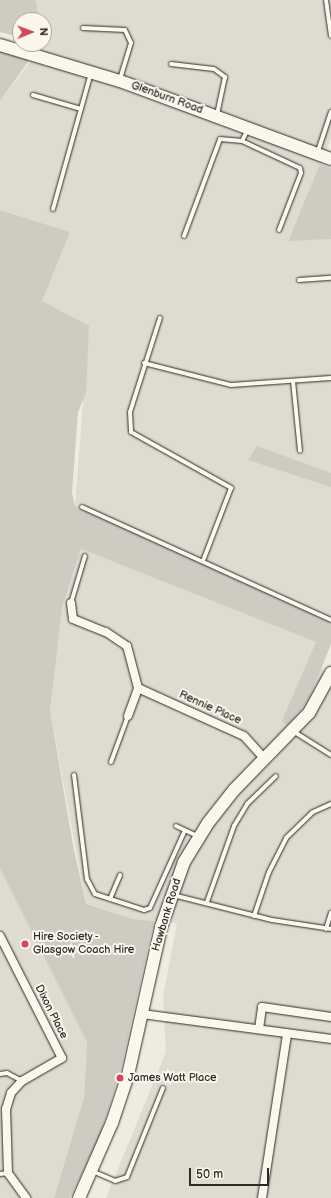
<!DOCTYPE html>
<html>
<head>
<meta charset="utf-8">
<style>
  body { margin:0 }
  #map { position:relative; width:331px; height:1198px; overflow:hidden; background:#eeebe0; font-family:"Balsamiq Sans",sans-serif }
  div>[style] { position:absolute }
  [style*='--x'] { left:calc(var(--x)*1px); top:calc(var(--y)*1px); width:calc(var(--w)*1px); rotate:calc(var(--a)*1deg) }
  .built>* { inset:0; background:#dedbd1 }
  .green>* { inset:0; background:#cecbc2 }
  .roads { filter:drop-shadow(0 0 1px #2b2b2b) drop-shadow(0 0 1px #2b2b2b) }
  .lane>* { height:4px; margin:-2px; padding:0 2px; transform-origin:2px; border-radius:2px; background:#fbf7ec }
  .street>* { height:8px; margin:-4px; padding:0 4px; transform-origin:4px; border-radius:4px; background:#fbf7ec }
  .secondary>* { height:12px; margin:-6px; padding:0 6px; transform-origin:6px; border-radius:6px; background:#fbf7ec }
  .dots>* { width:11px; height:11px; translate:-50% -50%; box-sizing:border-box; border:2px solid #fbf7ec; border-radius:50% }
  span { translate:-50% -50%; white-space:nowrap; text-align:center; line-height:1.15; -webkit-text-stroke:4px #fbf7ec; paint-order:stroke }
  .street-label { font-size:11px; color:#2b2b2b }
  .poi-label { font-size:11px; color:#2b2b2b }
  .left { translate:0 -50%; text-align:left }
  .north { position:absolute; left:12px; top:12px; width:40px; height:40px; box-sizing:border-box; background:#fbf7ec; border:1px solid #a8a59f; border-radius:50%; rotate:89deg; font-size:11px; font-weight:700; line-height:16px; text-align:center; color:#2b2b2b }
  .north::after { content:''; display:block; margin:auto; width:14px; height:18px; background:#d1495b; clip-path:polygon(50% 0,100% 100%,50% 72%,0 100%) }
  .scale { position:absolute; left:189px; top:1168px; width:80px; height:18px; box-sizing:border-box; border:2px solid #2b2b2b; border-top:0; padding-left:5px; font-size:12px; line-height:14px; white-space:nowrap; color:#2b2b2b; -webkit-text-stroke:3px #fbf7ec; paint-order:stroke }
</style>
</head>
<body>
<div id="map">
  <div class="built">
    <i style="clip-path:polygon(36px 0,331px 0,331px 139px,288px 240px,331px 239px,331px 620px,75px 506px,89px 326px,33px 305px,70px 232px,0 210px,0 101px,44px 44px,44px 20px,39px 20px)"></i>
    <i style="clip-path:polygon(81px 549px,316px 642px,326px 685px,331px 673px,331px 1198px,106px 1198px,166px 1052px,163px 997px,177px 923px,133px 919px,86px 904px,50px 710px,61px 612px)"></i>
    <i style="clip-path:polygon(0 869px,87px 1043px,84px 1097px,54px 1198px,0 1198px)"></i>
  </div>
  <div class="green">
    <i style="clip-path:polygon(0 0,36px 0,39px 20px,20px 20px,20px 37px,0 32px)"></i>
    <i style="clip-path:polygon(0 51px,30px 59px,0 101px)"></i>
    <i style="clip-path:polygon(320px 164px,331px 168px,331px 239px,288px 241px)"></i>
    <i style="clip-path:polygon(0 210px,70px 232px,42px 301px,89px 326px,86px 393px,78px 412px,72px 493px,75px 506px,331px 622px,331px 644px,309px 699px,287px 726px,282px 721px,316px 642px,81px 549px,62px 608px,50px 710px,73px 845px,86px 904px,133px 919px,154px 921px,120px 1073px,99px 1138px,70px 1198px,54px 1198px,84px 1097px,87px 1043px,0 869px)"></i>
    <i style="clip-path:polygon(257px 446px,331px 473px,331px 487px,248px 460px)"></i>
  </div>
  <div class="roads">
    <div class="lane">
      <i style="--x:326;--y:0;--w:36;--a:82"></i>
      <i style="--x:83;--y:28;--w:42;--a:2.7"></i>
      <i style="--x:125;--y:30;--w:14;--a:65"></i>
      <i style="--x:131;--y:43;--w:39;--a:107"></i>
      <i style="--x:171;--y:64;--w:43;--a:6.6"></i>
      <i style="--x:214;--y:69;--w:14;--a:36"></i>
      <i style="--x:225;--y:77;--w:40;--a:102"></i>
      <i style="--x:33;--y:95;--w:50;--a:16.3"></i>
      <i style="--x:242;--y:141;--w:64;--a:25"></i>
      <i style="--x:300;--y:168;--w:5;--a:79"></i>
      <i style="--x:301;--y:173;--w:61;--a:111.1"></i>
      <i style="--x:318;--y:151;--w:41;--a:-71.6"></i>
      <i style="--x:53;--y:209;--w:141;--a:-74.4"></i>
      <i style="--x:184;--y:236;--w:103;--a:-69.6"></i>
      <i style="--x:220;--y:139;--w:22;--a:5"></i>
      <i style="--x:242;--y:141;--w:13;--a:-63"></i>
      <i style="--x:299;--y:280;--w:32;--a:-4"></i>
      <i style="--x:160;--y:318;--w:99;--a:107.7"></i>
      <i style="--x:130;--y:412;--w:20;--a:87"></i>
      <i style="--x:131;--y:432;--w:115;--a:29.2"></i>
      <i style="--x:231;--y:488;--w:78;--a:111"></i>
      <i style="--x:144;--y:363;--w:90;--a:14.2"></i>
      <i style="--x:231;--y:385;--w:100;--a:-4"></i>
      <i style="--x:293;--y:381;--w:70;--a:84.3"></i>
      <i style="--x:82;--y:507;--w:273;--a:24.4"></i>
      <i style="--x:71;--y:603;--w:49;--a:-73.4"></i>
      <i style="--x:293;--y:731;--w:45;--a:32.3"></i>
      <i style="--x:111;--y:762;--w:49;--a:-69.7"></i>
      <i style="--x:74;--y:775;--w:105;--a:82.9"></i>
      <i style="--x:87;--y:879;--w:17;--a:62"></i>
      <i style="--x:95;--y:894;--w:52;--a:18.1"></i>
      <i style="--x:144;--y:910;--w:6;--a:-18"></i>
      <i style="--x:150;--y:908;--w:85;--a:-65.8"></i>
      <i style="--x:176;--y:826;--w:23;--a:25"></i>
      <i style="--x:173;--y:895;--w:102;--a:14.2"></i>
      <i style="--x:272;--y:920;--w:60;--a:8.7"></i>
      <i style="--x:110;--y:899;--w:26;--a:-67"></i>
      <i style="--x:207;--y:902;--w:81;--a:-70.4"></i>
      <i style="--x:234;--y:826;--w:26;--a:-59"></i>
      <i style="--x:247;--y:804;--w:40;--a:-44"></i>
      <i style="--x:254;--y:916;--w:46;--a:-71.2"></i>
      <i style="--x:269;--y:872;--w:38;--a:-63"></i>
      <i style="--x:286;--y:838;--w:37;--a:-44"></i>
      <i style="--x:313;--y:812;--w:20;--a:-24"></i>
      <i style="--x:326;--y:929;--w:17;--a:-73"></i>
      <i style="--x:0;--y:1074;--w:7;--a:-8"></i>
      <i style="--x:7;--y:1073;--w:17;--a:28"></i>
      <i style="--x:92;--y:1171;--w:25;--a:23"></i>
      <i style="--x:115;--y:1181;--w:13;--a:-18"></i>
      <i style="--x:127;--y:1177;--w:96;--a:-68"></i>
      <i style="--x:0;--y:1174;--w:8;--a:-7"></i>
    </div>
    <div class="street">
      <i style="--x:71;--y:603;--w:16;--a:83"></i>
      <i style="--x:73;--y:619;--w:35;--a:22"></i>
      <i style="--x:106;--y:632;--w:25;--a:34"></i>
      <i style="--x:127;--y:646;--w:43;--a:75.3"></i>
      <i style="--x:138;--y:688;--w:116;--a:24.4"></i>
      <i style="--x:244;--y:736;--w:31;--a:48"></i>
      <i style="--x:128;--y:716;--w:30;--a:-70"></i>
      <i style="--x:0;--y:936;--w:137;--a:63.1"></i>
      <i style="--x:62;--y:1058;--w:46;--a:150.1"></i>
      <i style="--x:22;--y:1081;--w:16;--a:133"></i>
      <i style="--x:11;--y:1093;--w:17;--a:107"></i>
      <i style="--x:6;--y:1109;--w:64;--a:88.2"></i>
      <i style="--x:8;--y:1173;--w:31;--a:54"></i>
      <i style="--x:142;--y:1014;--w:191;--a:7.5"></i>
      <i style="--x:259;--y:1029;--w:22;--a:-82"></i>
      <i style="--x:262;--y:1007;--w:70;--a:8.2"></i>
      <i style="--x:262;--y:1198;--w:166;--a:-81.3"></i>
    </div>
    <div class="secondary">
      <i style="--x:0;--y:45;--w:125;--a:16.7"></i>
      <i style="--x:120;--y:81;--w:225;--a:20.3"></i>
      <i style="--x:79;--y:1198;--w:82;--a:-66.3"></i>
      <i style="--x:112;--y:1123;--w:51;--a:-71.6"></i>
      <i style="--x:128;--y:1075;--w:152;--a:-77.4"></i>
      <i style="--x:161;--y:927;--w:69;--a:-70.5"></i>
      <i style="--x:184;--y:862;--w:46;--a:-58.4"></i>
      <i style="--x:208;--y:823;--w:42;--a:-51.8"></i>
      <i style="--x:234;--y:790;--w:107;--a:-45.8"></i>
      <i style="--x:309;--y:713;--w:46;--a:-61.2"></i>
    </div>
  </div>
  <div class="dots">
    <i style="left:25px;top:944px;background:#d1495b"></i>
    <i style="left:120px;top:1078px;background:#d1495b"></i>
  </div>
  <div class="street-label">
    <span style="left:167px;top:98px;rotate:20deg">Glenburn Road</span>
    <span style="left:210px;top:708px;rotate:24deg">Rennie Place</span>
    <span style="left:167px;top:915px;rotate:-73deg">Hawbank Road</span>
    <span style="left:51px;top:1012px;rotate:63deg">Dixon Place</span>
  </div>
  <div class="poi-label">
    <span class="left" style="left:33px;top:944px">Hire Society -<br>Glasgow Coach Hire</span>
    <span class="left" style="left:128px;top:1078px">James Watt Place</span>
  </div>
  <div class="north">N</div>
  <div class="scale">50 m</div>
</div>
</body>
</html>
